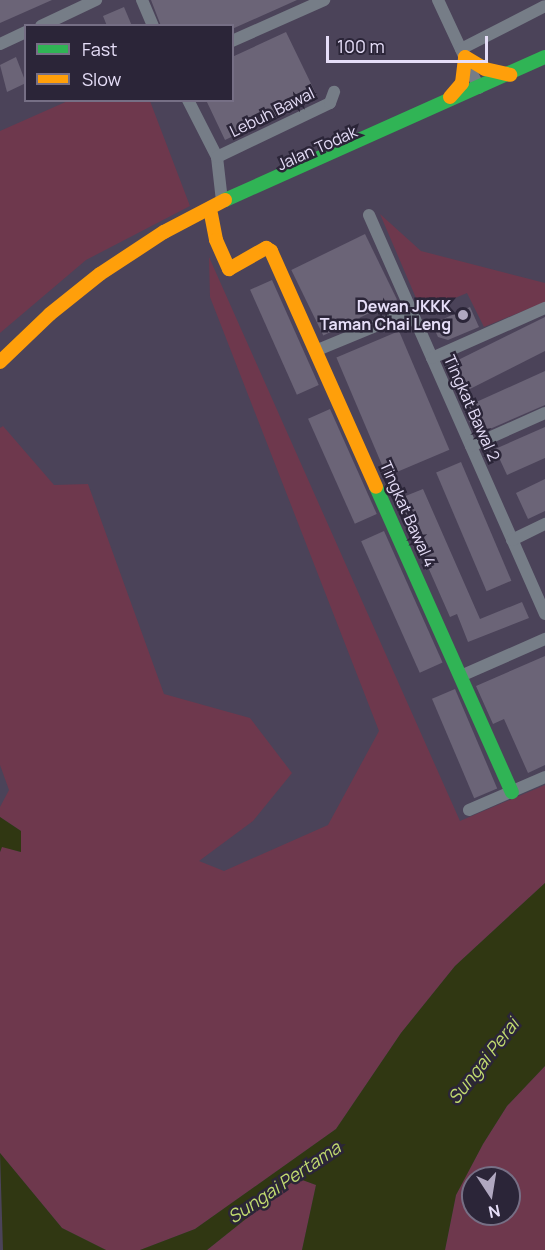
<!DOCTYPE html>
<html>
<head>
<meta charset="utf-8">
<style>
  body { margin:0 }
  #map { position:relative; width:545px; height:1250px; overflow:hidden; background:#4b4359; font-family:Manrope,sans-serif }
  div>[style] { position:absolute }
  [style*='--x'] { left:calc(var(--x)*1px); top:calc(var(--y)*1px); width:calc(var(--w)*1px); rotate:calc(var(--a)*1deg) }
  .green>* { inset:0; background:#6e384d }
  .water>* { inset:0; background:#303712 }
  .building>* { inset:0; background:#6b6477; transform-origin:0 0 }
  .street>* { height:12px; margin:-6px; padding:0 6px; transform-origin:6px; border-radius:6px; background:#767d87 }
  .fast>* { height:14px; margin:-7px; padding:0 7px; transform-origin:7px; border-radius:7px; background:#30b455 }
  .slow>* { height:14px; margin:-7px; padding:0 7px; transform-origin:7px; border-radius:7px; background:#ff9f0a }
  .dots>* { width:16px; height:16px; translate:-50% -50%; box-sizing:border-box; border:3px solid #2b2538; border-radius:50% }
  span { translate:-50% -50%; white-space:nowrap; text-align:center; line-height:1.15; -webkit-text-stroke:5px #2b2538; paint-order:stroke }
  .street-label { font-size:16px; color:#e6def8 }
  .poi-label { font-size:16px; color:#e6def8; font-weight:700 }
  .right { translate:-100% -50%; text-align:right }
  .water-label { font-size:18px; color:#c1da6f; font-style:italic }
  .legend { position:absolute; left:24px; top:24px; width:210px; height:78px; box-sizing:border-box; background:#2b2538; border:2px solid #766f85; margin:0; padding:8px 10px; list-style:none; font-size:18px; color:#e6def8 }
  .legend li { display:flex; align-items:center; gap:12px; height:30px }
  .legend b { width:30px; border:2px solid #766f85 }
  .north { position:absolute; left:461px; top:1166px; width:60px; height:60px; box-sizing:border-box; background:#2b2538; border:2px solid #766f85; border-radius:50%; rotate:168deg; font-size:16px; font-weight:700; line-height:24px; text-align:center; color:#e6def8 }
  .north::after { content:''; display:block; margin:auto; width:21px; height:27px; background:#b0a8c0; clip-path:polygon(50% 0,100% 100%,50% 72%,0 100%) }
  .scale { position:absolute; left:326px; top:36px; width:162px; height:27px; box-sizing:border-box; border:3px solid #e6def8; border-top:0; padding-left:8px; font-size:18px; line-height:21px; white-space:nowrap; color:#e6def8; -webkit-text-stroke:4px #2b2538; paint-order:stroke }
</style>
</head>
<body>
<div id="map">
  <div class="green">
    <i style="clip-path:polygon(70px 100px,150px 101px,190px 206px,86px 260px,0 333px,0 131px)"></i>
    <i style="clip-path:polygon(380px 214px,421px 251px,545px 283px,545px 302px,484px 327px,467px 293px,422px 312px)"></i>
    <i style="clip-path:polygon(209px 257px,460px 821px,545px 785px,545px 883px,455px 966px,401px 1033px,336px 1129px,195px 1229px,140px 1250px,106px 1250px,62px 1228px,0 1153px,0 852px,2px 846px,20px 852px,21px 831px,0 817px,0 807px,9px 790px,0 765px,0 428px,3px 426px,54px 485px,88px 484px,164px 694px,250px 718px,292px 773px,253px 821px,199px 861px,224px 871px,328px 825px,379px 731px,210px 297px)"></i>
    <i style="clip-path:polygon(evenodd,545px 1066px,545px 1250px,445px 1250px,456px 1195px,483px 1144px,507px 1106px,545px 1066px,473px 1178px,509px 1178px,509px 1214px,473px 1214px,473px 1178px)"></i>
    <i style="clip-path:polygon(297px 1178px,316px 1185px,302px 1250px,207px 1250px)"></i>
  </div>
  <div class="water">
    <i style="clip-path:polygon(0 817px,21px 831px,21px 852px,2px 847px,0 852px)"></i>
    <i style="clip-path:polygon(545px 883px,545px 1066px,507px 1106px,483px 1144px,456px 1195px,445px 1250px,302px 1250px,316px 1185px,297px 1178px,207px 1250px,140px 1250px,195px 1229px,336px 1129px,401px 1033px,455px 966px)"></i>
    <i style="clip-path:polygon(0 1153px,62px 1228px,106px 1250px,3px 1250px)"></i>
  </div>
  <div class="building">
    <i style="clip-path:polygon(0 0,52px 0,0 23px)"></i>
    <i style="clip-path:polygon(151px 0,297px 0,232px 29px,232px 26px,161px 26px)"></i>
    <i style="clip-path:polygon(124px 7px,132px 26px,107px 26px,103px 16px)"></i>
    <i style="clip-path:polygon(286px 32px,317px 96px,225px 140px,206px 100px,232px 100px,232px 57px)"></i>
    <i style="clip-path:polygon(16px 57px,26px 83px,7px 92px,0 65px)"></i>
    <i style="left:365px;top:234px;width:73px;height:82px;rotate:64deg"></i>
    <i style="left:272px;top:280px;width:115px;height:24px;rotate:66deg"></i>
    <i style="clip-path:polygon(470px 307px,479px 327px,448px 340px,438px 337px,432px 324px)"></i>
    <i style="clip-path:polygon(545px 317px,545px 351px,462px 393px,448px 365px)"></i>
    <i style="left:399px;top:331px;width:129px;height:68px;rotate:67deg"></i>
    <i style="clip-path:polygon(545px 371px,545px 405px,476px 435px,463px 408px)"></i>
    <i style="left:330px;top:409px;width:115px;height:24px;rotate:66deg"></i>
    <i style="clip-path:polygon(545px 427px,545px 458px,507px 475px,495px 449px)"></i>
    <i style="left:461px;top:462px;width:129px;height:27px;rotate:67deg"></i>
    <i style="clip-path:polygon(545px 479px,545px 511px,528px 519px,516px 493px)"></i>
    <i style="clip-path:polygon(423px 489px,480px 619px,522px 602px,529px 618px,468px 642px,457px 614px,450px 617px,398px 499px)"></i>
    <i style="left:384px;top:531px;width:144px;height:25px;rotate:66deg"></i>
    <i style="clip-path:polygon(545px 656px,545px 765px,528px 773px,504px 719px,493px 724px,476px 686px)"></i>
    <i style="left:455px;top:689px;width:108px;height:25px;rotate:67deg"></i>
  </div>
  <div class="street">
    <i style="--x:142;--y:0;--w:28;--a:67"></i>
    <i style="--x:438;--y:0;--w:97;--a:65"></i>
    <i style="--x:41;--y:26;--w:61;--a:-25.3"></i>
    <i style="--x:232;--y:41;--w:101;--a:-24"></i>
    <i style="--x:0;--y:44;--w:29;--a:-25"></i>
    <i style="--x:461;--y:49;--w:94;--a:-27.1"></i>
    <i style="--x:188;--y:100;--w:64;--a:63"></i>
    <i style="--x:217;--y:157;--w:44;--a:83.5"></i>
    <i style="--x:217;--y:157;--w:125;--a:-25.5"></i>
    <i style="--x:330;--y:103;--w:12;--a:-70"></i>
    <i style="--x:369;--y:215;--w:436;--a:66.2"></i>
    <i style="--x:315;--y:351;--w:105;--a:-22.4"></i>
    <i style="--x:432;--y:358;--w:124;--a:-23.9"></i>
    <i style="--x:471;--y:446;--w:81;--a:-24"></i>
    <i style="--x:512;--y:540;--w:37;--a:-26"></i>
    <i style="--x:463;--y:675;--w:90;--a:-23.7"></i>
    <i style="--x:469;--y:810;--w:83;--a:-23.5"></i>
  </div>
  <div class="fast">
    <i style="--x:225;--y:200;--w:350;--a:-24.1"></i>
    <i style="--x:376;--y:487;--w:334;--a:66"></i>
  </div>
  <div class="slow">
    <i style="--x:465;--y:57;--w:23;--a:31"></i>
    <i style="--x:485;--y:69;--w:26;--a:13"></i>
    <i style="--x:450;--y:97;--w:18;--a:-49"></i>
    <i style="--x:462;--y:83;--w:26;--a:-83"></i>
    <i style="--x:211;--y:214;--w:26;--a:79"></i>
    <i style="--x:216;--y:240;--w:32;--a:66"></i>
    <i style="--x:229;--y:269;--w:43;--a:-29.6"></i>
    <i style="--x:266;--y:248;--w:6;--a:31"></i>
    <i style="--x:271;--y:251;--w:258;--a:66"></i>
    <i style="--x:0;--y:362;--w:69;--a:-43.8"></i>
    <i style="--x:50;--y:314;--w:64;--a:-38.7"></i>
    <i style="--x:100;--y:274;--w:77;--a:-33.3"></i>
    <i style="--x:164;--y:232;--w:69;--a:-27.7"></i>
  </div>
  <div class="dots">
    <i style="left:463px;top:315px;background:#b0a8c0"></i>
  </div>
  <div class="street-label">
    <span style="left:272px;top:112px;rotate:-26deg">Lebuh Bawal</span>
    <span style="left:317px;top:148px;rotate:-24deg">Jalan Todak</span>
    <span style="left:472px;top:408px;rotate:66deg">Tingkat Bawal 2</span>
    <span style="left:408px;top:514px;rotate:66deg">Tingkat Bawal 4</span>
  </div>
  <div class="poi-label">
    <span class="right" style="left:451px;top:315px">Dewan JKKK<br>Taman Chai Leng</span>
  </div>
  <div class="water-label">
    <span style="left:483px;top:1061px;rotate:-52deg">Sungai Perai</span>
    <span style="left:284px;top:1182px;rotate:-34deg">Sungai Pertama</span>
  </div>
  <ul class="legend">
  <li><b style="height:8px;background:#30b455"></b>Fast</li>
  <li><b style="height:8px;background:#ff9f0a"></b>Slow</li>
  </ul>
  <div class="north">N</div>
  <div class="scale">100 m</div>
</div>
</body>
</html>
